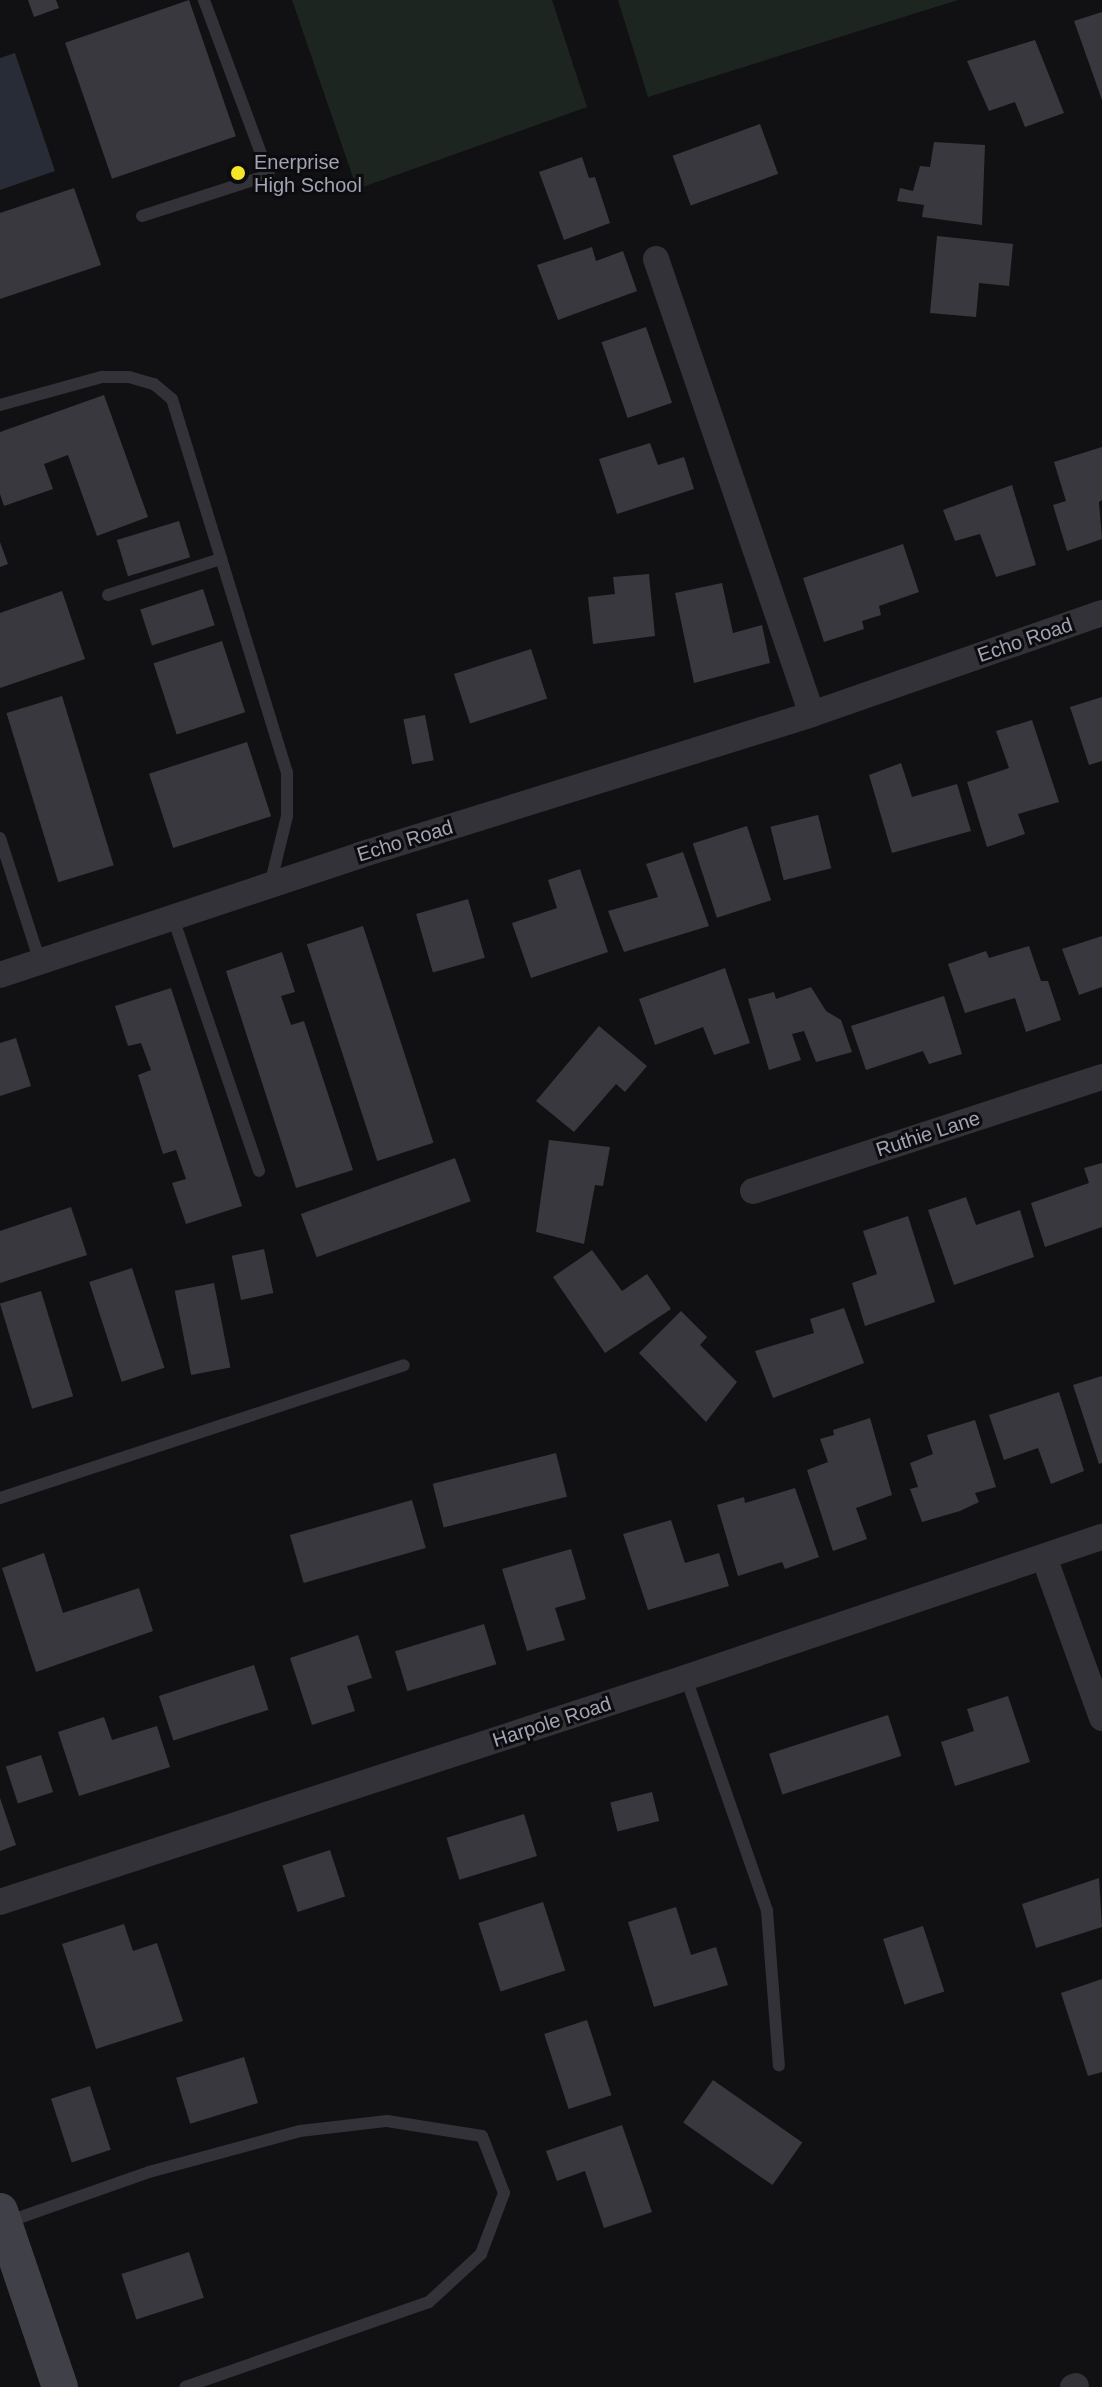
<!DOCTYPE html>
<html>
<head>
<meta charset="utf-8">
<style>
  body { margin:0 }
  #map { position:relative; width:1102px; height:2387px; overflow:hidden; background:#111113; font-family:Arial,sans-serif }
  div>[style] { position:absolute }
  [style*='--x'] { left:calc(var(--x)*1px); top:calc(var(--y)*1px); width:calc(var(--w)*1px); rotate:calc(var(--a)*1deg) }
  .green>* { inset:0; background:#1d2520 }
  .water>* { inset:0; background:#272c36 }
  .building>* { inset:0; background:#39383e; transform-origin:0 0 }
  .lane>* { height:12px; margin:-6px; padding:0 6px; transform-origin:6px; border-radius:6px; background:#333238 }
  .street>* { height:26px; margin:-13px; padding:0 13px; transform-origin:13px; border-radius:13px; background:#333238 }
  .secondary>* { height:36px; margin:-18px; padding:0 18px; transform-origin:18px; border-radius:18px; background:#404048 }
  .dots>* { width:22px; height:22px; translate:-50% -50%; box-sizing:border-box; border:4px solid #0c0c0e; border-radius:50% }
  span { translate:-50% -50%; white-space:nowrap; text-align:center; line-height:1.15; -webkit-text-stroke:6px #0c0c0e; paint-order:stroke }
  .poi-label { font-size:20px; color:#a2a3b4 }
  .left { translate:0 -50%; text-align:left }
  .street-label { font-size:20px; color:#a2a3b4 }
</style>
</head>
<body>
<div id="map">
  <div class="green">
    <i style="clip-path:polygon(292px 0,552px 0,587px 107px,357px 189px)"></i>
    <i style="clip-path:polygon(618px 0,958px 0,648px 97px)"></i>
  </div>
  <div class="water">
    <i style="clip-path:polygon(15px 53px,55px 171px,0 190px,0 58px)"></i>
  </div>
  <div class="building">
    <i style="clip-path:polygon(28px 0,56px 0,59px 8px,34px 17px)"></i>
    <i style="left:189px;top:0;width:144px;height:131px;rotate:71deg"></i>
    <i style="clip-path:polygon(1102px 12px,1102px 100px,1074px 21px)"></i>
    <i style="clip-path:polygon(1035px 40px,1064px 113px,1025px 127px,1015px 102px,989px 111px,967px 61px)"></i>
    <i style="left:760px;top:124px;width:53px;height:93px;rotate:70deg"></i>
    <i style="clip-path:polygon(934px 142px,985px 145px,982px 225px,922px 217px,924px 205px,897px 201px,900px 188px,913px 191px,920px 166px,930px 167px)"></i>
    <i style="clip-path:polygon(582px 157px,589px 178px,595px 177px,610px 223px,564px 240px,539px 172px)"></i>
    <i style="clip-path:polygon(74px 188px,101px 265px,0 299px,0 213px)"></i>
    <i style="clip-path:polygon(937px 236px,1013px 244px,1009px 286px,979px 283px,976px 317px,930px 313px)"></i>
    <i style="clip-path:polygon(592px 247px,596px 261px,623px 251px,637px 291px,558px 320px,537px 265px)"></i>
    <i style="left:646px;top:327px;width:80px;height:47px;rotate:71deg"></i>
    <i style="clip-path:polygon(104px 395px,148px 517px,97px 536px,68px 455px,44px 464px,53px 489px,4px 506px,0 494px,0 432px)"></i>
    <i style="clip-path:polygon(650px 443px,658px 465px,684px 457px,694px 489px,617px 514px,599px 459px)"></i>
    <i style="clip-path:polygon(1102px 447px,1102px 500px,1099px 502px,1102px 539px,1067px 551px,1053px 505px,1066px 501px,1054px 462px)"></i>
    <i style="clip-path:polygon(1012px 485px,1036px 565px,996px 577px,980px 534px,955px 541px,943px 510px)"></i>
    <i style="left:179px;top:521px;width:38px;height:65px;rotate:73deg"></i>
    <i style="clip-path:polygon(0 542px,8px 564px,0 567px)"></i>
    <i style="clip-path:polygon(903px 544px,919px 592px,879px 606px,881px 615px,862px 621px,864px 629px,824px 642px,803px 578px)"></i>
    <i style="clip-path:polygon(649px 574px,655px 636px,593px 644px,588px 597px,615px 594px,613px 577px)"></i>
    <i style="clip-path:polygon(722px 583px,733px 633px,762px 625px,770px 663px,694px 683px,675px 593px)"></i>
    <i style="left:203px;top:589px;width:38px;height:66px;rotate:72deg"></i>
    <i style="clip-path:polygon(62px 591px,85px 659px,0 688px,0 613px)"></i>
    <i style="left:222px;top:641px;width:75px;height:72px;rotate:72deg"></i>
    <i style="left:531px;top:649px;width:52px;height:81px;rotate:72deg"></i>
    <i style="left:62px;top:696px;width:177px;height:58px;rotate:73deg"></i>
    <i style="clip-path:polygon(1102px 697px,1102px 761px,1089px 765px,1070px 707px)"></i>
    <i style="left:425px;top:715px;width:46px;height:22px;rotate:79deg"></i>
    <i style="clip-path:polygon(1032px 720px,1059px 802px,1018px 814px,1025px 834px,987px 847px,967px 782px,1009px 768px,996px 731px)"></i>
    <i style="left:247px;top:742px;width:78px;height:103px;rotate:72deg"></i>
    <i style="clip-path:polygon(901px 763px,912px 797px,957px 784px,971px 831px,892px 853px,869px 775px)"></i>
    <i style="left:818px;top:815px;width:55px;height:49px;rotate:76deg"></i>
    <i style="left:747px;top:826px;width:78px;height:57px;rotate:72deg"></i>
    <i style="clip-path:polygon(683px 852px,709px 926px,624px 952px,608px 911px,658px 897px,646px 864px)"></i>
    <i style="clip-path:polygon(580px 869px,608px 952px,531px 978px,512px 923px,557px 908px,548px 880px)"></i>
    <i style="left:468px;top:899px;width:61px;height:54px;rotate:74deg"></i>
    <i style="left:363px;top:926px;width:228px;height:59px;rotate:72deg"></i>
    <i style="clip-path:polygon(1102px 936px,1102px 987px,1079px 995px,1062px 949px)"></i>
    <i style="clip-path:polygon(1029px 946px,1041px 981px,1048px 981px,1061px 1020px,1026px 1032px,1015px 998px,965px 1013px,948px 964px,986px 951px,989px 958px)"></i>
    <i style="clip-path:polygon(282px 952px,295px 992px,281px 996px,291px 1025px,304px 1021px,353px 1170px,296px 1188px,226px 971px)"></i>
    <i style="clip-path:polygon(725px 968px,750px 1043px,714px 1055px,703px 1027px,655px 1045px,639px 999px)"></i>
    <i style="clip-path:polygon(811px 987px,826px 1011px,841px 1020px,852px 1052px,816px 1062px,804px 1031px,792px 1034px,801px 1060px,769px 1070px,748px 999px,774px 992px,776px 999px)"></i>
    <i style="clip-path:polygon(171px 988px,242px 1206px,186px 1224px,172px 1183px,186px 1179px,176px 1150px,163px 1154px,138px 1075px,151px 1070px,141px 1043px,128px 1046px,115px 1006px)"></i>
    <i style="clip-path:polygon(944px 996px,962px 1054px,929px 1064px,923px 1051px,866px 1070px,851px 1026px)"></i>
    <i style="clip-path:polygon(599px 1026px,647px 1066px,625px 1092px,616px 1084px,574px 1132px,536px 1101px)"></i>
    <i style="clip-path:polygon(16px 1038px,31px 1086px,0 1096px,0 1043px)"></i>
    <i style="clip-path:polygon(549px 1140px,610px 1147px,603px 1186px,595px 1185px,584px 1244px,536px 1232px)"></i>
    <i style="left:455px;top:1158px;width:46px;height:164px;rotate:70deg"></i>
    <i style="clip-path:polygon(1102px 1163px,1102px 1227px,1045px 1247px,1031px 1203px,1089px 1183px,1084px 1168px)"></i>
    <i style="clip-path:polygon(966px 1197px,976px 1225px,1020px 1210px,1034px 1257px,954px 1285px,928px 1210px)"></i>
    <i style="clip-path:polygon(71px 1207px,87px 1255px,0 1283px,0 1231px)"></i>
    <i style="clip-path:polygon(908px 1216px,935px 1302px,865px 1326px,852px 1283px,877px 1274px,863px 1231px)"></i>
    <i style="left:264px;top:1249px;width:45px;height:33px;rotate:78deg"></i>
    <i style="clip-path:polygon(592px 1250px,622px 1291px,647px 1274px,671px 1309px,605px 1353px,553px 1277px)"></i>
    <i style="left:132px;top:1268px;width:105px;height:45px;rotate:72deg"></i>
    <i style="left:214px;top:1283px;width:86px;height:40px;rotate:79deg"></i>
    <i style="left:41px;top:1291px;width:110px;height:43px;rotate:73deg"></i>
    <i style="clip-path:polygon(844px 1308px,864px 1363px,773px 1398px,755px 1351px,814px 1333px,810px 1319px)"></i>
    <i style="clip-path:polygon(681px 1311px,707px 1337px,700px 1345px,737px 1382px,706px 1422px,639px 1353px)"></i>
    <i style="clip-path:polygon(1102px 1376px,1102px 1463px,1099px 1464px,1073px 1385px)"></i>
    <i style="clip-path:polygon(1059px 1392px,1084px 1471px,1051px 1484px,1038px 1448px,1004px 1460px,989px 1415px)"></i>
    <i style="clip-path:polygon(870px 1418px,892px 1495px,856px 1508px,867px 1539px,833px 1551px,807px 1470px,828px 1462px,820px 1439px,834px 1435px,833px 1430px)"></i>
    <i style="clip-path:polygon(975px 1420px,996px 1487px,975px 1493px,979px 1502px,960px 1511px,922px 1522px,910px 1489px,918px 1487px,910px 1463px,933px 1454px,927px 1435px)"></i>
    <i style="left:556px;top:1453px;width:45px;height:127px;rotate:76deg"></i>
    <i style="clip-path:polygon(795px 1488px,819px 1557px,785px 1569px,782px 1562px,738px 1576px,717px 1505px,744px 1497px,745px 1503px)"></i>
    <i style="left:412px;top:1500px;width:50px;height:127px;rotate:74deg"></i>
    <i style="clip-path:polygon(671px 1520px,685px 1563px,719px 1553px,729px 1586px,648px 1610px,623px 1534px)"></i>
    <i style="clip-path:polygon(571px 1549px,586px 1599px,555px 1608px,565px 1640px,527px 1651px,502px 1569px)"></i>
    <i style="clip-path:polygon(44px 1553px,63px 1613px,139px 1588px,153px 1631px,36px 1672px,2px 1568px)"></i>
    <i style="left:484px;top:1624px;width:42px;height:93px;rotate:73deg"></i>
    <i style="clip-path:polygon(358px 1635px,372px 1678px,347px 1686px,355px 1711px,312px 1725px,290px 1658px)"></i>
    <i style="left:254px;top:1665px;width:47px;height:100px;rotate:72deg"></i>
    <i style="clip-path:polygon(1008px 1696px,1030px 1762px,955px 1786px,941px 1742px,974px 1731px,967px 1709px)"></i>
    <i style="left:888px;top:1715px;width:43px;height:125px;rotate:72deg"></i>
    <i style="clip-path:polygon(104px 1717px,112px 1740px,157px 1726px,170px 1767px,79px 1796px,58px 1732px)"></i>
    <i style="left:41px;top:1755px;width:39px;height:37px;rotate:72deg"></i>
    <i style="left:652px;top:1792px;width:30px;height:43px;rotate:76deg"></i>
    <i style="clip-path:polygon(0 1798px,16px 1845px,0 1851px)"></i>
    <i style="left:524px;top:1814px;width:44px;height:81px;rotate:73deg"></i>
    <i style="left:330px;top:1850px;width:49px;height:50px;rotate:72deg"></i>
    <i style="clip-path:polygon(1099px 1878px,1102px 1927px,1036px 1948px,1022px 1904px)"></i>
    <i style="left:543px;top:1902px;width:72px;height:68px;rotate:72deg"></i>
    <i style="clip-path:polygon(676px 1907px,691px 1955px,716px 1947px,728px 1985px,654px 2007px,628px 1922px)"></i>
    <i style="clip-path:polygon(124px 1924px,133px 1951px,157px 1943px,183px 2021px,96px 2049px,62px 1944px)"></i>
    <i style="left:923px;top:1926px;width:69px;height:42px;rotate:72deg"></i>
    <i style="clip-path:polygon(1102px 1979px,1102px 2072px,1088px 2076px,1061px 1993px)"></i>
    <i style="left:587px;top:2020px;width:79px;height:45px;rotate:72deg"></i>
    <i style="left:244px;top:2057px;width:48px;height:71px;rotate:73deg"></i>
    <i style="left:713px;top:2080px;width:109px;height:52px;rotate:35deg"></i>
    <i style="left:90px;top:2086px;width:67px;height:41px;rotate:72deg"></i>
    <i style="clip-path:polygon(622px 2125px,652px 2212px,604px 2228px,585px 2171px,557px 2181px,546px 2151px)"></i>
    <i style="left:189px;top:2252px;width:48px;height:71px;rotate:72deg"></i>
  </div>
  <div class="lane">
    <i style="--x:142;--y:216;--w:133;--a:-17.9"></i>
    <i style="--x:269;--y:175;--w:187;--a:-110.4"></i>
    <i style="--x:0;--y:405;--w:106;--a:-15.4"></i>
    <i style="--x:102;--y:377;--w:27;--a:0"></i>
    <i style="--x:129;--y:377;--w:26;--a:16"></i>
    <i style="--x:154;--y:384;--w:23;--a:40"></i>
    <i style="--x:172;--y:399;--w:390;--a:72.9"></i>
    <i style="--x:287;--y:772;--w:44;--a:90"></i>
    <i style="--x:287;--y:816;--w:71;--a:103.8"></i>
    <i style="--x:108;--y:595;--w:119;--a:-17.7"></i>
    <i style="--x:0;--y:838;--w:130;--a:72.1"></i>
    <i style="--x:173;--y:918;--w:267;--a:71.2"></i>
    <i style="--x:0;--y:1498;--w:425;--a:-18.2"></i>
    <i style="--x:686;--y:1678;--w:247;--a:70.8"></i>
    <i style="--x:767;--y:1911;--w:155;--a:85.6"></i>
    <i style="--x:7;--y:2222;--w:151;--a:-19.4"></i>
    <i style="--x:149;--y:2172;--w:156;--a:-15.2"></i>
    <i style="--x:300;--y:2131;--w:88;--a:-6.6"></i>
    <i style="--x:387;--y:2121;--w:96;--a:9"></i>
    <i style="--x:482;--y:2136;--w:61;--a:68.9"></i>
    <i style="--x:504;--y:2193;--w:65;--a:110.7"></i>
    <i style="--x:481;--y:2254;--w:71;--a:137.3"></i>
    <i style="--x:429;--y:2302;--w:258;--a:160.8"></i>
  </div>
  <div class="street">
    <i style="--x:656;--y:259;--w:481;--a:71.1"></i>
    <i style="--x:0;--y:975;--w:379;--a:-18.4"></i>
    <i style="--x:360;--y:855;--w:473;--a:-17.3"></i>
    <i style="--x:812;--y:714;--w:307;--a:-19.2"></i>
    <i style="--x:753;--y:1191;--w:367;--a:-18.1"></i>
    <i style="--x:1044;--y:1557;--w:171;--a:70.2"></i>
    <i style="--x:0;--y:1902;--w:702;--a:-18.1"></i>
    <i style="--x:667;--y:1684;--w:459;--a:-18.7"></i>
    <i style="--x:1073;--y:2387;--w:3;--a:-18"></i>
  </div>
  <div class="secondary">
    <i style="--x:0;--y:2211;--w:186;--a:71.2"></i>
  </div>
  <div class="dots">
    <i style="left:238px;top:173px;background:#f5e527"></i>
  </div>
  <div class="poi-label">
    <span class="left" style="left:254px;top:174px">Enerprise<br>High School</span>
  </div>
  <div class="street-label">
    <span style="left:1025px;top:640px;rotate:-19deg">Echo Road</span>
    <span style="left:405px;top:841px;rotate:-17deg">Echo Road</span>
    <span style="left:928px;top:1134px;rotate:-18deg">Ruthie Lane</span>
    <span style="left:552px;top:1722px;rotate:-18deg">Harpole Road</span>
  </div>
</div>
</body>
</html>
